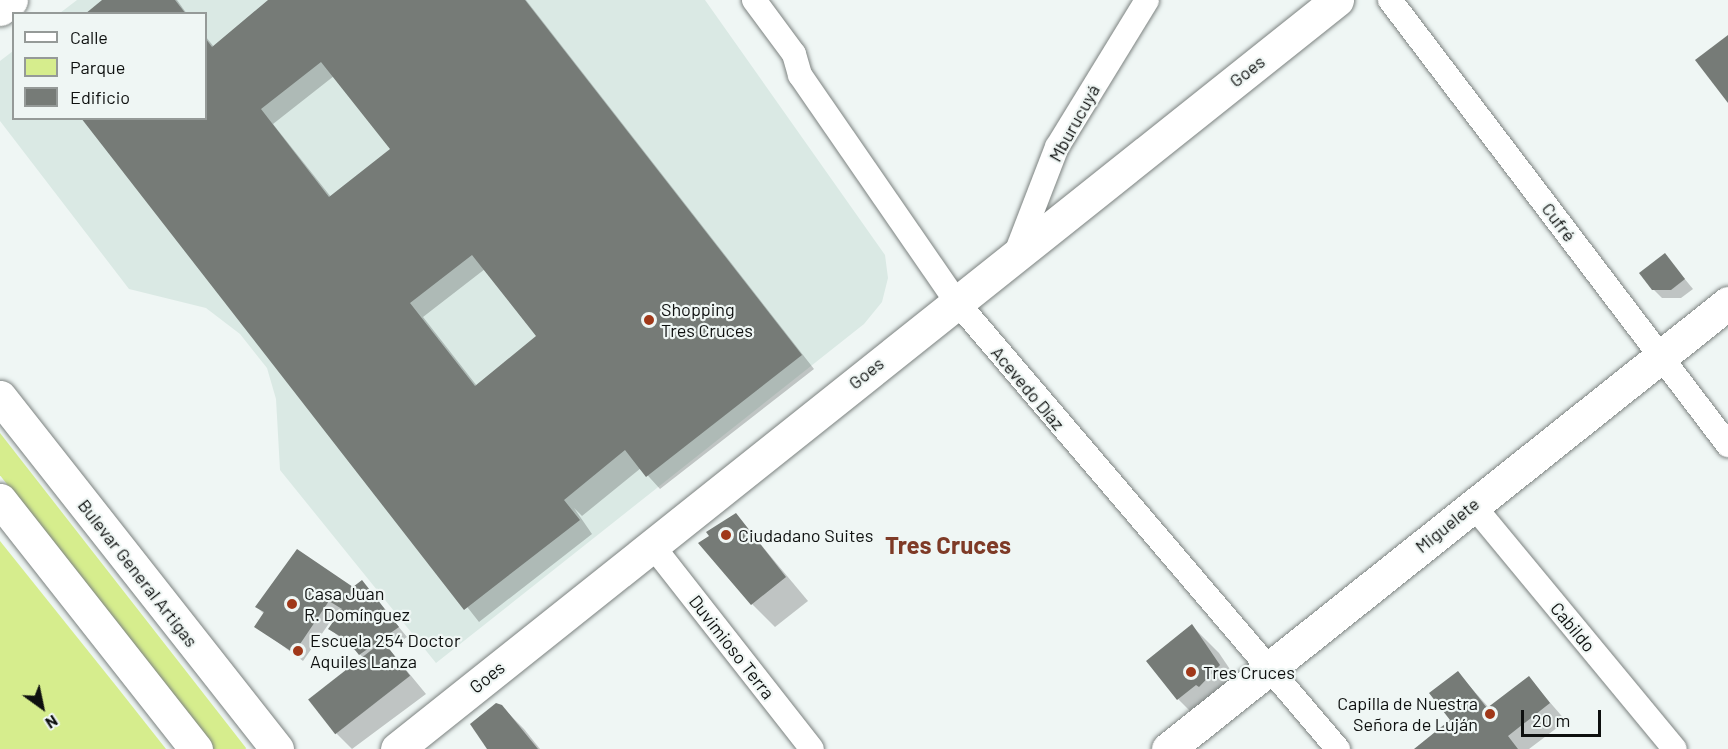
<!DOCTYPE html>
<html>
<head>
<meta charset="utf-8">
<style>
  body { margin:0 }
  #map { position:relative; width:1728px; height:749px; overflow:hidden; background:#eff6f4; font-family:Barlow,sans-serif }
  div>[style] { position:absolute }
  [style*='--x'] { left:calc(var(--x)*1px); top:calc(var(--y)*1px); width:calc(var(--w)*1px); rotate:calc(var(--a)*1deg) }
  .built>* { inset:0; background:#dae9e4 }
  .green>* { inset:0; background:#d6ed8d; transform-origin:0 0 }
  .shadow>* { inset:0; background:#0003 }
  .building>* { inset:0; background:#767b77; transform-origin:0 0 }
  .roads { filter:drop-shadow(0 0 2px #7c8280) drop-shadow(0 0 2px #7c8280) }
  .street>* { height:24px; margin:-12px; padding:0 12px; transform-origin:12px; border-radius:12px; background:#fff }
  .secondary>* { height:33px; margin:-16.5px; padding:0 16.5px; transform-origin:16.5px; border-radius:16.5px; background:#fff }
  .dots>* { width:16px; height:16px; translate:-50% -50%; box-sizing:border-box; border:3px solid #eff6f4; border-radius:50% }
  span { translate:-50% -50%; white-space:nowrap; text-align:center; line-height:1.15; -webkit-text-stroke:4.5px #eff6f4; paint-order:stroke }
  .street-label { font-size:18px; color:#0e100f }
  .poi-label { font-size:18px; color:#0e100f }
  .left { translate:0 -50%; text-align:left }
  .right { translate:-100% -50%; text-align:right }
  .district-label { font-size:24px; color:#7e3a26; font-weight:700 }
  .legend { position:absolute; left:12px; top:12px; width:195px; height:108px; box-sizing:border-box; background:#eff6f4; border:2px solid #959a98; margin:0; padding:8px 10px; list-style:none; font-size:18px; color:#0e100f }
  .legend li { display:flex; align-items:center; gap:12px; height:30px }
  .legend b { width:30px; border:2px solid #959a98 }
  .north { position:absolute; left:12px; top:677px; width:60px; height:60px; -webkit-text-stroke:4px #eff6f4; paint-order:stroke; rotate:147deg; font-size:16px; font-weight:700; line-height:24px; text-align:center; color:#0e100f }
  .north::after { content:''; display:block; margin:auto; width:21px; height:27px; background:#0e100f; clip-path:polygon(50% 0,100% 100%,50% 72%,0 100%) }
  .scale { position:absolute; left:1521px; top:710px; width:80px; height:27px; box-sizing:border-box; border:3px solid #0e100f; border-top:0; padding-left:8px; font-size:18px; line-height:21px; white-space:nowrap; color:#0e100f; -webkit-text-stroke:4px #eff6f4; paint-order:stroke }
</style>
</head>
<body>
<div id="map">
  <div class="built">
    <i style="clip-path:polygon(77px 0,705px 0,885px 255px,888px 278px,882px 302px,864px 324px,436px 663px,280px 470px,276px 399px,267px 368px,240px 334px,206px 308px,129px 289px,0 121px,0 61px,13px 51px,14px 118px,206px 118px,206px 14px,60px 13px)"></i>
  </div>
  <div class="green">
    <i style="left:0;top:433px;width:400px;height:26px;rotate:52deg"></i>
    <i style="clip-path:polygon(0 541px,117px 687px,166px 749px,0 749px)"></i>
  </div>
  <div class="shadow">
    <i style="clip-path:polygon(104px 0,177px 0,187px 14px,87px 14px)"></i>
    <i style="clip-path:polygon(evenodd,271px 0,526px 0,814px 369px,660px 489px,641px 468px,582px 516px,574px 508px,592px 534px,479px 622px,83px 118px,206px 118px,206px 37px,214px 47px,271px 0,334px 76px,392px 150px,331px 197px,273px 124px,334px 76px,271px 0,485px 269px,538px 337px,477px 386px,423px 317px,485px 269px)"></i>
    <i style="clip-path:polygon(1665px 255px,1693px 289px,1681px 298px,1662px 298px,1653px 289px)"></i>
    <i style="clip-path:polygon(736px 515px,808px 601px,775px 627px,752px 604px)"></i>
    <i style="clip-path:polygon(362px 582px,407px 637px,389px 649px,426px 694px,352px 749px,336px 733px,364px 658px,330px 629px,342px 611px,339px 609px,303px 661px,256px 626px,264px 614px,257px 607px,353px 589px)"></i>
    <i style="clip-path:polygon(1192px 626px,1219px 653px,1246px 693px,1205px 726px,1178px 699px)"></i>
    <i style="clip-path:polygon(1458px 673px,1490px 709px,1529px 678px,1566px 721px,1529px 749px,1416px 749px,1452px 721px)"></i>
    <i style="clip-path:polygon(501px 706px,524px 729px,540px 749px,489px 749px,472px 725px)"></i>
  </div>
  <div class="building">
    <i style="clip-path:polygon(102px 0,175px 0,186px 14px,85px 14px)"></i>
    <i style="clip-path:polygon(evenodd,268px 0,525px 0,802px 355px,646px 477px,625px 450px,564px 500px,580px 520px,464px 610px,81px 118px,206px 118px,206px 39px,212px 47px,268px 0,321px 62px,390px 149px,329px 197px,261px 109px,321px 62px,268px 0,472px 255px,536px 336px,475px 386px,410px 303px,472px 255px)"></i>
    <i style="clip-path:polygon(1728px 35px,1728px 103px,1695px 60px)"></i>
    <i style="clip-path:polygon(1665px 253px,1685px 279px,1671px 290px,1652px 290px,1639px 273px)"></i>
    <i style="clip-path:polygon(736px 513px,786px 577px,751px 605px,698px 543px,709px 536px,706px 532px)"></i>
    <i style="clip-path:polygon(297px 549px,353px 587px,362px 580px,399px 627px,359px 655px,348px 641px,328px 629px,342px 609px,329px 601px,294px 653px,254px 627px,264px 612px,255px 607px)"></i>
    <i style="clip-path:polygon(1192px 624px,1220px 665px,1199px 687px,1196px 685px,1177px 700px,1146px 661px)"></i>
    <i style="left:383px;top:641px;width:44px;height:95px;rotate:52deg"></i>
    <i style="clip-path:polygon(1458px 671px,1487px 708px,1529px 676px,1550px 703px,1508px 736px,1518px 749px,1414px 749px,1450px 720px,1429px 693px)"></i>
    <i style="clip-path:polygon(496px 703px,502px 705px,538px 749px,487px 749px,470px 724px)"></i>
  </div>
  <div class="roads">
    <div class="street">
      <i style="--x:754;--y:0;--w:67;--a:53.5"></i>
      <i style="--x:794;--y:54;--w:22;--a:74"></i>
      <i style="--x:800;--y:75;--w:275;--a:55.4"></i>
      <i style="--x:956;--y:301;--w:589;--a:49.55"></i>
      <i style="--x:1390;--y:0;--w:559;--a:52.78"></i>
      <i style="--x:1016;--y:253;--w:114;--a:-68.9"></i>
      <i style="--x:1057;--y:147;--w:172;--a:-58.5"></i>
      <i style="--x:1472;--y:504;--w:318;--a:50.4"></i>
      <i style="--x:652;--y:545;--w:259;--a:51.9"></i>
    </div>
    <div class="secondary">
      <i style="--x:0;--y:9;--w:14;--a:-39"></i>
      <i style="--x:0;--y:397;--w:448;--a:51.8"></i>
      <i style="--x:0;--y:500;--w:317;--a:51.8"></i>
      <i style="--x:397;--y:749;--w:1202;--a:-38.55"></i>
      <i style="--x:1168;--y:749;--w:716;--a:-38.53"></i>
    </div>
  </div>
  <div class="dots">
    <i style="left:649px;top:320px;background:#a03819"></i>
    <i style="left:726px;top:535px;background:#a03819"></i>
    <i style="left:292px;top:604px;background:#a03819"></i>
    <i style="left:298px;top:651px;background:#a03819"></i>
    <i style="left:1191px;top:672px;background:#a03819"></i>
    <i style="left:1490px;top:714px;background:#a03819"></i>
  </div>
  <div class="street-label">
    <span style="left:1247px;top:71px;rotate:-38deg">Goes</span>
    <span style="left:1074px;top:123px;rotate:-61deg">Mburucuyá</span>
    <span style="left:1559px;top:222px;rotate:53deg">Cufré</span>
    <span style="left:866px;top:373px;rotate:-39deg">Goes</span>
    <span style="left:1028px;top:388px;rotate:50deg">Acevedo Díaz</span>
    <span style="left:1447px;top:525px;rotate:-39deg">Miguelete</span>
    <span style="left:138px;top:573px;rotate:52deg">Bulevar General Artigas</span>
    <span style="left:1573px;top:627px;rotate:50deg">Cabildo</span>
    <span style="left:732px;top:647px;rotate:52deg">Duvimioso Terra</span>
    <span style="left:487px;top:677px;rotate:-39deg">Goes</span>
  </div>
  <div class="poi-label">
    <span class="left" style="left:661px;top:320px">Shopping<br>Tres Cruces</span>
    <span class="left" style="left:738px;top:535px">Ciudadano Suites</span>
    <span class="left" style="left:304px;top:604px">Casa Juan<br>R. Domínguez</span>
    <span class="left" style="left:310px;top:651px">Escuela 254 Doctor<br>Aquiles Lanza</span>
    <span class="left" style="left:1203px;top:672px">Tres Cruces</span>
    <span class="right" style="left:1478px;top:714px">Capilla de Nuestra<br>Señora de Luján</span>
  </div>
  <div class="district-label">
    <span style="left:948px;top:545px">Tres Cruces</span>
  </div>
  <ul class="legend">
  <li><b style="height:8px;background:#fff"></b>Calle</li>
  <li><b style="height:16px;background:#d6ed8d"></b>Parque</li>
  <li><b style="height:16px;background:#767b77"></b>Edificio</li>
  </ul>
  <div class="north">N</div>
  <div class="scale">20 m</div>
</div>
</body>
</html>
